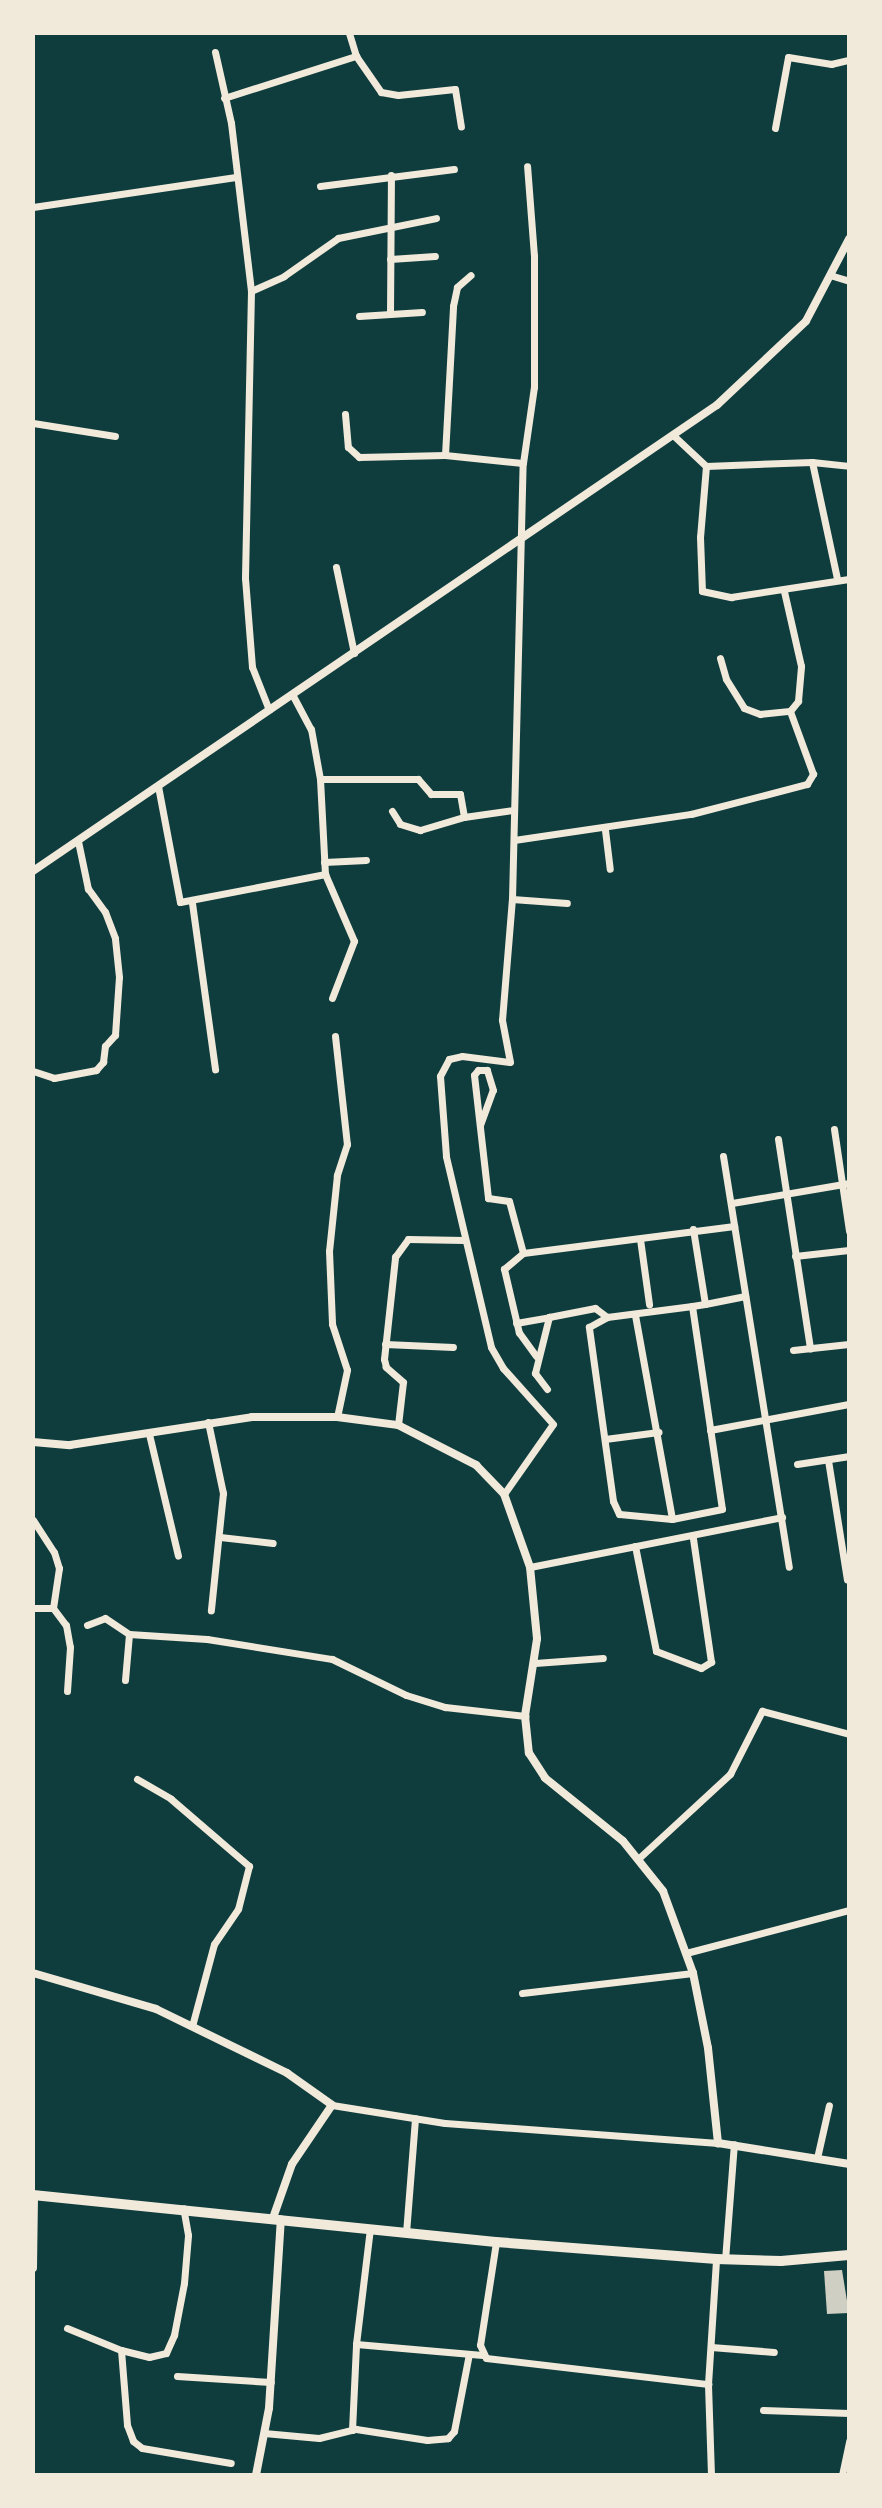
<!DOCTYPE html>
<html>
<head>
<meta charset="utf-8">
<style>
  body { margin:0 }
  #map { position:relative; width:882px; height:2508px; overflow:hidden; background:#0f3d3e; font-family:"Varela Round",sans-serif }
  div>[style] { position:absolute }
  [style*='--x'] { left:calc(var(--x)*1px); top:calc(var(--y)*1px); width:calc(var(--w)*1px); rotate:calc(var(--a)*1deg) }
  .building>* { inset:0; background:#cfcfc3 }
  .minor>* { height:7px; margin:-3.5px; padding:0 3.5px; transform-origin:3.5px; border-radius:3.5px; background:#f1e9da }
  .tertiary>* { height:8px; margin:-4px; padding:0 4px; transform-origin:4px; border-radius:4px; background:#f1e9da }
  .primary>* { height:10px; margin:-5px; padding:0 5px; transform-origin:5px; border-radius:5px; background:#f1e9da }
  span { translate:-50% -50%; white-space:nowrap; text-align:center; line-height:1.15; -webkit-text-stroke:5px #f1e9da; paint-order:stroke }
  .frame { position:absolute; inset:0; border:35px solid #f1e9da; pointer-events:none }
</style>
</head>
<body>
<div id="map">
  <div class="building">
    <i style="clip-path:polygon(842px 2270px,849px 2313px,827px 2314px,824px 2271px)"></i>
  </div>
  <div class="minor">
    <i style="--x:215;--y:52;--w:73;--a:77.3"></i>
    <i style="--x:231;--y:123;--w:169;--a:83.2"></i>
    <i style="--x:251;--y:291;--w:287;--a:91.2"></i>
    <i style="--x:245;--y:578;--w:89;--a:85.5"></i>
    <i style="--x:252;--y:667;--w:46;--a:68.4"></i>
    <i style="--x:356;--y:56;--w:44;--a:55.2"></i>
    <i style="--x:381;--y:92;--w:17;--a:10"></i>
    <i style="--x:398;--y:95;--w:57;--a:-6"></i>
    <i style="--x:455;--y:89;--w:38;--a:81"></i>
    <i style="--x:224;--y:98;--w:139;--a:-17.7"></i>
    <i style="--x:356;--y:56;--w:24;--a:-107"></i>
    <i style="--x:775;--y:128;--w:72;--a:-79.6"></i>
    <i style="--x:788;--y:57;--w:44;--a:9.2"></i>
    <i style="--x:831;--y:64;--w:18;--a:-13"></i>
    <i style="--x:320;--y:186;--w:135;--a:-7.2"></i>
    <i style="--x:33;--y:207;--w:205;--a:-8.4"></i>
    <i style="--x:390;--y:259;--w:45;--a:-3.8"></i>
    <i style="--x:833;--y:276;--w:17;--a:17"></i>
    <i style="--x:251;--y:291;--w:36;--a:-24"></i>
    <i style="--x:284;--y:276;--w:66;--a:-35.1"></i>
    <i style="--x:338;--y:238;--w:100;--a:-11.5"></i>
    <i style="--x:390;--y:314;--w:139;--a:-89.6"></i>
    <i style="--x:359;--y:316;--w:63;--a:-3.6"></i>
    <i style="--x:345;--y:414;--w:33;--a:85"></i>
    <i style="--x:348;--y:447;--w:15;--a:42"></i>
    <i style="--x:359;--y:457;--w:86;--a:-1.3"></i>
    <i style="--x:445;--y:455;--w:78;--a:5.9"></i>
    <i style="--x:33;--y:423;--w:83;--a:9"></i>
    <i style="--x:674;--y:436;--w:44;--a:43.2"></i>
    <i style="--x:706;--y:466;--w:106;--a:-2.2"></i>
    <i style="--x:812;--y:462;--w:37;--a:6"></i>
    <i style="--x:445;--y:455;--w:149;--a:-86.9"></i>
    <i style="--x:453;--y:306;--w:19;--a:-78"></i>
    <i style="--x:457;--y:287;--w:18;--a:-41"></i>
    <i style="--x:812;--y:462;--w:120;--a:77.9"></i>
    <i style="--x:706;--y:466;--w:71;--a:94.8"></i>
    <i style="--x:700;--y:537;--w:54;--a:87.9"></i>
    <i style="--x:702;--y:591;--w:30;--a:12"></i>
    <i style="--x:731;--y:597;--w:119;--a:-8.7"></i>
    <i style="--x:336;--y:567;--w:88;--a:78.2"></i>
    <i style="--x:720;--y:658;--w:22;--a:74"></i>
    <i style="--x:726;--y:679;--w:34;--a:58"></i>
    <i style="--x:744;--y:708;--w:17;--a:21"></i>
    <i style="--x:760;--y:714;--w:30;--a:-6"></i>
    <i style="--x:292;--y:694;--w:40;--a:62"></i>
    <i style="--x:311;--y:729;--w:51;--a:79.8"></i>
    <i style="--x:320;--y:779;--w:95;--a:87"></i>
    <i style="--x:325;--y:874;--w:73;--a:66.6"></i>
    <i style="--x:354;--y:941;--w:61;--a:111.1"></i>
    <i style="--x:320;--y:779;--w:98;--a:0"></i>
    <i style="--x:418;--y:779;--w:20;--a:49"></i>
    <i style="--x:431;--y:794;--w:29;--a:0"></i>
    <i style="--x:460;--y:794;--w:23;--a:80"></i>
    <i style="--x:158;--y:786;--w:118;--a:79.3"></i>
    <i style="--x:180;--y:902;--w:148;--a:-10.9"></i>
    <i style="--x:392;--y:811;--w:15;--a:58"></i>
    <i style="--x:400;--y:824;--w:21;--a:17"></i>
    <i style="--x:420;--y:830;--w:46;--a:-16.5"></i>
    <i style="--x:464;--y:817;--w:49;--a:-8.1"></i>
    <i style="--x:605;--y:830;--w:39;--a:83"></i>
    <i style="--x:514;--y:840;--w:179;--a:-8.4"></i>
    <i style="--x:691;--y:814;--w:120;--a:-14.5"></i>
    <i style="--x:807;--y:784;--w:12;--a:-59"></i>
    <i style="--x:813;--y:774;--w:67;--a:-110.1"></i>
    <i style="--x:790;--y:711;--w:13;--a:-51"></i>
    <i style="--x:798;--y:701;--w:35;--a:-85"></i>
    <i style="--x:801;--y:666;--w:77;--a:-102.8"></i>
    <i style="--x:324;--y:862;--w:42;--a:-2.7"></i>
    <i style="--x:512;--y:899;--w:55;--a:4.2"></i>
    <i style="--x:192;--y:903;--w:168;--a:82.1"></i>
    <i style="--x:335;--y:1036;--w:109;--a:83.7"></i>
    <i style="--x:347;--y:1144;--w:33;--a:108"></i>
    <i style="--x:337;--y:1175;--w:76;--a:96"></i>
    <i style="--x:329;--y:1251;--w:73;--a:87.6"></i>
    <i style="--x:332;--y:1324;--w:48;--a:71.9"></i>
    <i style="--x:347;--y:1370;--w:48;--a:102"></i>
    <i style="--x:33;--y:1071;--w:22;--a:18"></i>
    <i style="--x:54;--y:1078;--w:43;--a:-10.8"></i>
    <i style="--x:96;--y:1070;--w:11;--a:-49"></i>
    <i style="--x:103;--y:1062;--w:16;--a:-83"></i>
    <i style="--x:105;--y:1046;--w:15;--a:-48"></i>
    <i style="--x:115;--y:1035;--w:58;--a:-86.1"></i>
    <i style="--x:119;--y:977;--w:39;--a:-96"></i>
    <i style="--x:115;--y:938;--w:28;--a:-111"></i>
    <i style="--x:105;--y:912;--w:29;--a:-126"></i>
    <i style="--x:88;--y:889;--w:49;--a:-101.8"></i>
    <i style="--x:480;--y:1125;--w:37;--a:-70"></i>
    <i style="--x:493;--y:1090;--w:21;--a:-107"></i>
    <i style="--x:487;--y:1070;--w:9;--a:180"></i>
    <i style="--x:478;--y:1070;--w:6;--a:129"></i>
    <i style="--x:474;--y:1075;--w:124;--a:83.5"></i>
    <i style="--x:488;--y:1198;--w:21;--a:8"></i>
    <i style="--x:509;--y:1201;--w:54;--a:74.9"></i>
    <i style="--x:834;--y:1129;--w:103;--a:81.6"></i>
    <i style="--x:778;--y:1139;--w:212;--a:81.3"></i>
    <i style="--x:723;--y:1156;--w:416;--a:80.9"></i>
    <i style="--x:732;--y:1203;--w:119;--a:-9.7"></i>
    <i style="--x:640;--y:1239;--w:66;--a:82.1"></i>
    <i style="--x:795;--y:1256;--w:54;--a:-6.3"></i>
    <i style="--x:705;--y:1304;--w:41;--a:-11.3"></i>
    <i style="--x:692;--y:1306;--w:205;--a:81.6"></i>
    <i style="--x:722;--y:1509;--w:51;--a:168.7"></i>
    <i style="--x:672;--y:1519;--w:53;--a:-174.6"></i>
    <i style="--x:619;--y:1514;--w:14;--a:-115"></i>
    <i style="--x:613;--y:1501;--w:176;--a:-97.9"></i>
    <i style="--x:589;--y:1327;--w:21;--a:-29"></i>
    <i style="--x:607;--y:1317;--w:86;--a:-7.4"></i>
    <i style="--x:692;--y:1306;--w:13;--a:-9"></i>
    <i style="--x:705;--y:1304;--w:76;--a:-99.1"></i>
    <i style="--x:635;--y:1315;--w:207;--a:79.7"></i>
    <i style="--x:516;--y:1323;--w:34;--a:-10"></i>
    <i style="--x:385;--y:1344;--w:68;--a:2.5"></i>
    <i style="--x:793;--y:1350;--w:56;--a:-6.1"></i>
    <i style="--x:536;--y:1356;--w:29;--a:-126"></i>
    <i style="--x:519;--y:1333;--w:66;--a:-103.2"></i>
    <i style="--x:504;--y:1269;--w:25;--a:-40"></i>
    <i style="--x:523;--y:1253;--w:213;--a:-7.3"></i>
    <i style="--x:547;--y:1389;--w:20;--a:-127"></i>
    <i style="--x:535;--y:1373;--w:58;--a:-76"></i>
    <i style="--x:549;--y:1317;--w:47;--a:-11.1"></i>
    <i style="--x:595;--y:1308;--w:15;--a:37"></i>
    <i style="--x:208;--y:1422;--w:73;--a:78.1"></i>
    <i style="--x:223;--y:1493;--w:118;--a:95.9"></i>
    <i style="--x:398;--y:1425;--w:43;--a:-83.4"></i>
    <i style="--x:403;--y:1382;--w:23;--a:-139"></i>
    <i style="--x:386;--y:1367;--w:8;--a:-104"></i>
    <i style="--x:384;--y:1359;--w:103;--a:-83.8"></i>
    <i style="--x:395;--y:1257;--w:22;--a:-54"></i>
    <i style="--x:408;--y:1239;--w:56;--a:1"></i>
    <i style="--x:710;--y:1430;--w:141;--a:-10.6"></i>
    <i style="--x:149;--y:1434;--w:125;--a:76.6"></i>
    <i style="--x:605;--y:1439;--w:54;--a:-7.4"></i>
    <i style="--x:828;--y:1460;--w:121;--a:81"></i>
    <i style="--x:797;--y:1464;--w:53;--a:-8.7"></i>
    <i style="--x:504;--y:1494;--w:85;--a:-55"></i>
    <i style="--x:553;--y:1424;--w:75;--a:-131.8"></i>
    <i style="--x:503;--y:1368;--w:24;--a:-120"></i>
    <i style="--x:491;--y:1347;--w:196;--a:-103.3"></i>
    <i style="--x:446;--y:1156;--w:80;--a:-94.3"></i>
    <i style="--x:440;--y:1076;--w:19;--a:-62"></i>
    <i style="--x:449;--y:1059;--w:13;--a:-13"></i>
    <i style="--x:462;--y:1056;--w:48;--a:7.1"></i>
    <i style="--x:510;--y:1062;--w:43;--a:-100.8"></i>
    <i style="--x:502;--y:1020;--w:121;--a:-85.3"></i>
    <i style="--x:512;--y:899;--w:436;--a:-88.6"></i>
    <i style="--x:523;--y:463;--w:77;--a:-81.8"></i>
    <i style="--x:534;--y:387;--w:131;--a:-90"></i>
    <i style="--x:534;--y:256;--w:90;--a:-94.4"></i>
    <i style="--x:33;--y:1520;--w:38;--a:57"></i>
    <i style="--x:54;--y:1552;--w:17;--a:73"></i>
    <i style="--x:59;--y:1568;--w:40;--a:98.5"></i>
    <i style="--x:53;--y:1608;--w:20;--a:180"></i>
    <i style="--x:220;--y:1537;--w:53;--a:6.5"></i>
    <i style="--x:635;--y:1546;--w:107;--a:78.7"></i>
    <i style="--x:656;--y:1651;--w:48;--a:20.7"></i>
    <i style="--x:701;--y:1668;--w:12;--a:-31"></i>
    <i style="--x:711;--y:1662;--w:125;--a:-98.3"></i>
    <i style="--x:530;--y:1567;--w:257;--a:-11.2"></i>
    <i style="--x:53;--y:1608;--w:21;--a:53"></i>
    <i style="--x:66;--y:1625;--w:22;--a:80"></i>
    <i style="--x:70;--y:1647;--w:44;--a:93.9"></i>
    <i style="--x:87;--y:1625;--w:19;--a:-21"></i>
    <i style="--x:105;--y:1618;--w:29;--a:34"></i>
    <i style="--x:129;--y:1634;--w:78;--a:3.7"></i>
    <i style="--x:207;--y:1639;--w:127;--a:9.1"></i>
    <i style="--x:332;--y:1659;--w:82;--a:25.9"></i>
    <i style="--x:406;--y:1695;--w:41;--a:17.1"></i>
    <i style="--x:445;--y:1707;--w:81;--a:6.4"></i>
    <i style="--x:535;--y:1663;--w:68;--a:-4.2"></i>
    <i style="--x:125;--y:1680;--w:46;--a:-85"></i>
    <i style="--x:137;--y:1779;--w:39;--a:30"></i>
    <i style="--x:171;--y:1799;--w:103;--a:40.7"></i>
    <i style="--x:249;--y:1866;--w:44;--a:104.3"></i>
    <i style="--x:238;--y:1909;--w:42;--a:124.4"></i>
    <i style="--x:214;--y:1944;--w:85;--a:105"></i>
    <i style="--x:639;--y:1858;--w:124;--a:-42.7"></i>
    <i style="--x:730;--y:1774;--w:71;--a:-63.1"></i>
    <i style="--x:762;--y:1711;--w:90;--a:14.8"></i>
    <i style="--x:686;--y:1953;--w:169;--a:-14.8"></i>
    <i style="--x:522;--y:1993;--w:172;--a:-6.7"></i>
    <i style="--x:332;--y:2105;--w:114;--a:9.1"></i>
    <i style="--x:445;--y:2123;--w:274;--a:4.2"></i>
    <i style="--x:817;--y:2158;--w:54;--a:-77.2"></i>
    <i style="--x:406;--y:2233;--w:115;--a:-85.5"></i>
    <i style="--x:496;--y:2242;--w:104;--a:98.8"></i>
    <i style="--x:480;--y:2345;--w:14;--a:65"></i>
    <i style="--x:486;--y:2358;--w:224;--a:6.7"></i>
    <i style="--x:725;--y:2260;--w:116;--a:-85.6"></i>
    <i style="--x:67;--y:2328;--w:58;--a:22.2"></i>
    <i style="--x:121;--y:2350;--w:29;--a:14"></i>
    <i style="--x:149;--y:2357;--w:17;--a:-13"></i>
    <i style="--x:166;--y:2353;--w:20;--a:-66"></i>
    <i style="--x:174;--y:2335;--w:53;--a:-79.1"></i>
    <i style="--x:184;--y:2283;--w:48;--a:-85.2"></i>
    <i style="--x:188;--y:2235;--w:27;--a:-100"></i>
    <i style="--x:356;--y:2344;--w:127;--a:5"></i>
    <i style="--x:711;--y:2347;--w:63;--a:4.5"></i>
    <i style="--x:121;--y:2350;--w:75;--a:85.4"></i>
    <i style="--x:127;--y:2425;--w:17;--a:69"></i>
    <i style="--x:133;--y:2441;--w:11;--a:38"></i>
    <i style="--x:142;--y:2448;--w:90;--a:9.6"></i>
    <i style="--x:177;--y:2376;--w:94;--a:3.7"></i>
    <i style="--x:763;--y:2410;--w:86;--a:2"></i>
    <i style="--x:352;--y:2430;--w:86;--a:-87.3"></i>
    <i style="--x:356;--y:2344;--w:116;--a:-83.1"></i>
    <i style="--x:264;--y:2433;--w:55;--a:5.2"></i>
    <i style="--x:319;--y:2438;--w:38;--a:-14"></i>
    <i style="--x:356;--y:2429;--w:72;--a:8.8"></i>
    <i style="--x:427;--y:2440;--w:21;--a:-5"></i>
    <i style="--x:448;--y:2438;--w:9;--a:-49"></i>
    <i style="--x:454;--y:2431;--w:78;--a:-79"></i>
    <i style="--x:711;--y:2475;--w:91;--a:-91.9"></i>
    <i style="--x:708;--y:2384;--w:125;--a:-86.3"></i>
    <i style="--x:842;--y:2475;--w:35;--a:-78"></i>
  </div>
  <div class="tertiary">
    <i style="--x:33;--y:871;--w:828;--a:-34.27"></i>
    <i style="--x:717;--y:405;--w:122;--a:-43.3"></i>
    <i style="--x:806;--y:321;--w:93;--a:-62.3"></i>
    <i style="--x:33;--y:1442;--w:37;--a:5"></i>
    <i style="--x:70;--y:1445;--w:184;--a:-8.7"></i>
    <i style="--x:252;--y:1417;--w:85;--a:0"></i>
    <i style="--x:337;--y:1417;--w:62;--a:7.5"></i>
    <i style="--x:398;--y:1425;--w:88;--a:27.1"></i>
    <i style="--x:476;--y:1465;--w:40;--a:46"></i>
    <i style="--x:504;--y:1494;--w:77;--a:70.4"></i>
    <i style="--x:530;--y:1567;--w:72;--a:84.4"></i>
    <i style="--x:537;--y:1639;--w:78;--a:98.9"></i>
    <i style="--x:525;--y:1716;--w:37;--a:84"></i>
    <i style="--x:529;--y:1753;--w:30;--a:57"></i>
    <i style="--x:545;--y:1778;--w:100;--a:38.9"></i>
    <i style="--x:623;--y:1841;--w:64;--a:51.3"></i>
    <i style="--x:663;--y:1891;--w:87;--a:69.9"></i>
    <i style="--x:693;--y:1973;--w:76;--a:78.7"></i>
    <i style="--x:708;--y:2048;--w:96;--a:84"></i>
    <i style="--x:718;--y:2143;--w:133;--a:9.1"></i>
    <i style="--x:33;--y:1973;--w:128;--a:16.3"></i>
    <i style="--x:156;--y:2009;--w:146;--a:26"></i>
    <i style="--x:287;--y:2073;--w:55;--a:35.4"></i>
    <i style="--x:332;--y:2105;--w:71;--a:124.1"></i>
    <i style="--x:292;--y:2164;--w:57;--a:109.4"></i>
    <i style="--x:33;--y:2268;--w:73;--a:-89.2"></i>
    <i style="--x:256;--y:2475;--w:68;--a:-79"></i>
    <i style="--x:269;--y:2408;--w:189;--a:-86.4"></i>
  </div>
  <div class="primary">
    <i style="--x:33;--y:2195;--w:465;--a:5.8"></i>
    <i style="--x:496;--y:2242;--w:221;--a:4.4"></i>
    <i style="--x:716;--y:2259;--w:65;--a:1.8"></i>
    <i style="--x:781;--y:2261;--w:68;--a:-5"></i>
  </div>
  <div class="frame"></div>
</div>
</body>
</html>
